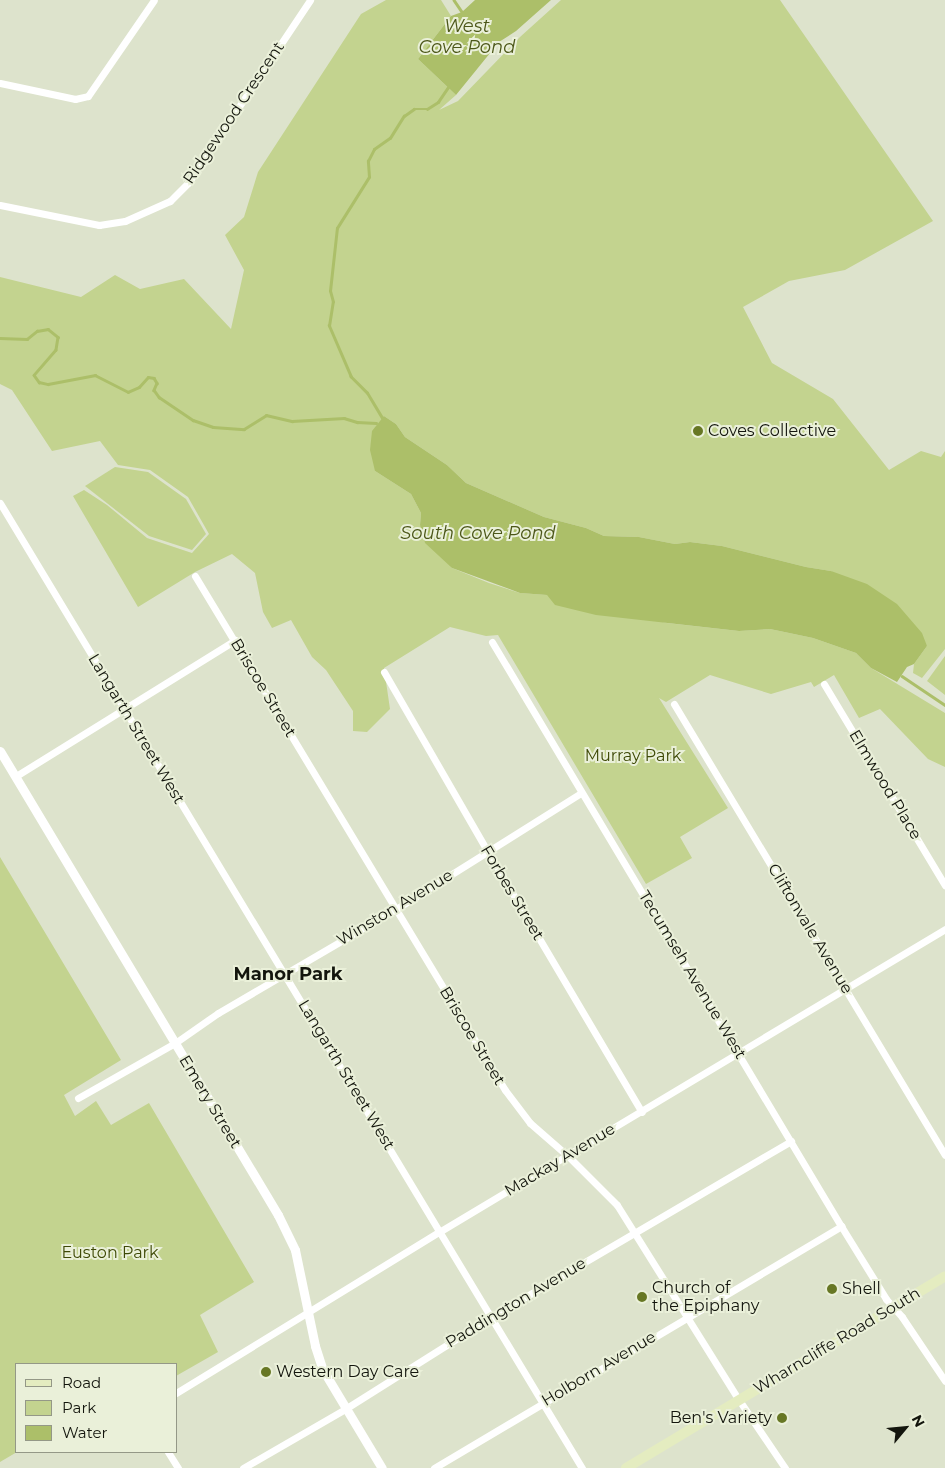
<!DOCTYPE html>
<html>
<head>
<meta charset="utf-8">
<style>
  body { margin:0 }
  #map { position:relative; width:945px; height:1468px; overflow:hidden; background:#dde3cc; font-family:Montserrat,sans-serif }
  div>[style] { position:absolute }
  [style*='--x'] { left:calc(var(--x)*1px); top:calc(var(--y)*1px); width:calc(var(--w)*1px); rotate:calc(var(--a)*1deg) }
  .green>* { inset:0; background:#c3d38f }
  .water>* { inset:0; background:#acbf69 }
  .stream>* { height:2.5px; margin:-1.25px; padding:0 1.25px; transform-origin:1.25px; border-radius:1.25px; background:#acbf69 }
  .minor>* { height:7px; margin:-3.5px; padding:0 3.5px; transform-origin:3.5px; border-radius:3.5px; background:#fff }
  .tertiary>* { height:9px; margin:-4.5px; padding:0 4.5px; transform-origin:4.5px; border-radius:4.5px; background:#fff }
  .secondary>* { height:10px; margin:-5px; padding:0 5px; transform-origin:5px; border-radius:5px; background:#e4ecc0 }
  .dots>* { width:14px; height:14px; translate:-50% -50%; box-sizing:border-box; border:2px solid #eaf0d9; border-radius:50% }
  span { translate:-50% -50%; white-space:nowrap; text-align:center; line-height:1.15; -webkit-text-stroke:4px #eaf0d9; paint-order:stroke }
  .street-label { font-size:16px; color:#13150d }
  .poi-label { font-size:16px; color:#13150d }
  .left { translate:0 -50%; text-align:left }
  .right { translate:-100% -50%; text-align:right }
  .park-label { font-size:16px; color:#3e4906 }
  .water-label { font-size:18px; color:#4c5719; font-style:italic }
  .neighbourhood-label { font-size:18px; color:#13150d; font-weight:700 }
  .legend { position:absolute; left:15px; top:1363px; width:162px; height:90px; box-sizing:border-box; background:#eaf0d9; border:1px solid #949887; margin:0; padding:6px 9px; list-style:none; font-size:15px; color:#13150d }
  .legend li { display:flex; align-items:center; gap:10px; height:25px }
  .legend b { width:25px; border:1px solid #949887 }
  .north { position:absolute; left:880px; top:1403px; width:50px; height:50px; -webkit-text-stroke:4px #eaf0d9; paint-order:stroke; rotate:62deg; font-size:14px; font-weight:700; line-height:20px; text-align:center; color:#13150d }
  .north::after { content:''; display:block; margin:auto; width:18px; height:22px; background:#13150d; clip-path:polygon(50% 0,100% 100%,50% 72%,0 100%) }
</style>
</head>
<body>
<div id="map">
  <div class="green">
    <i style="clip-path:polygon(386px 0,441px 0,451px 16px,418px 59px,456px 95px,439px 110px,458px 101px,520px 37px,561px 0,780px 0,933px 221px,845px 270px,789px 281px,743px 307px,772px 363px,833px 399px,889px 470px,921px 451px,941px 457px,945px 451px,945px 649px,922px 678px,913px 673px,914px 664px,927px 646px,831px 571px,806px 567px,722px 546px,690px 542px,675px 544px,639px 537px,604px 536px,586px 528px,544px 517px,466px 483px,447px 465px,405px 437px,396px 424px,384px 416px,375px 471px,411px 494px,421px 513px,420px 525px,452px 568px,489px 583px,520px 593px,547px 595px,667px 623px,739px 631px,770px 629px,813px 638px,856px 653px,871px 668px,945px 713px,945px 767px,928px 759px,880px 709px,859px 718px,834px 675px,814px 687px,811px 682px,771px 694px,710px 675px,666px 702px,659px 698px,728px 808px,680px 837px,692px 858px,646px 884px,498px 635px,486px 636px,450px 627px,384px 668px,390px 709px,367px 732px,353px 731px,353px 711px,326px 670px,312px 657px,291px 620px,272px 628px,263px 612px,255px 573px,232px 554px,195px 572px,138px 607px,73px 496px,84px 490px,107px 505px,147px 538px,192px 553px,209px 534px,188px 497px,150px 470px,118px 465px,100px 441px,52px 451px,12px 390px,0 384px,0 277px,81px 297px,115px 275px,140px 289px,184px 279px,231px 329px,244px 270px,225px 235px,244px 217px,258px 172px,361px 14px)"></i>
    <i style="clip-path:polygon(115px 467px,148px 472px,186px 499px,206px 534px,192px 550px,149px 536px,85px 486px)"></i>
    <i style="clip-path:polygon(945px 656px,945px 695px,927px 681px)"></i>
    <i style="clip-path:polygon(0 857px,121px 1060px,64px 1095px,75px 1116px,96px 1101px,111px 1125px,149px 1103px,254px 1282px,200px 1315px,218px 1352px,176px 1376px,176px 1364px,16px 1364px,17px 1452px,0 1462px)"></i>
  </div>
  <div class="water">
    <i style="clip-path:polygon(475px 0,551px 0,516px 31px,499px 42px,456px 95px,418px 59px,451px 16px,462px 12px)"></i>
    <i style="clip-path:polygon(384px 416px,396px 424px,405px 437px,447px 465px,466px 483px,544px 517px,586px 528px,604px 536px,639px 537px,675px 544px,690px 542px,722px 546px,806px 567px,831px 571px,867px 584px,897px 604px,922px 633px,927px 646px,914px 664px,907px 667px,897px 682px,871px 668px,856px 653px,813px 638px,770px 629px,739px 631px,596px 615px,555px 605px,547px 595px,520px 593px,452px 568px,425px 543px,420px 525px,421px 513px,411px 494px,375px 471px,370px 450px,372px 431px)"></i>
  </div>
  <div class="stream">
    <i style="--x:454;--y:0;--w:14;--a:56"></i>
    <i style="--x:0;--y:338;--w:27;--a:2"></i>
    <i style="--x:27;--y:339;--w:13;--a:-39"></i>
    <i style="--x:37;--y:331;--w:11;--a:-10"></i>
    <i style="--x:48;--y:329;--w:13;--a:39"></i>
    <i style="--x:58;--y:337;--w:13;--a:99"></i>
    <i style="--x:56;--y:350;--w:33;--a:131"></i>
    <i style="--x:34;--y:375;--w:9;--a:54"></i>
    <i style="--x:39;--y:382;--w:9;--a:13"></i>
    <i style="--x:48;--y:384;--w:48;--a:-10.8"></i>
    <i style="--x:95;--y:375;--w:37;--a:27"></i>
    <i style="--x:128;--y:392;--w:12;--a:-24"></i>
    <i style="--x:139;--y:387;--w:13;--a:-48"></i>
    <i style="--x:148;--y:377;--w:6;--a:9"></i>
    <i style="--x:154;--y:378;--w:6;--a:59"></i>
    <i style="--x:157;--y:383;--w:8;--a:113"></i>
    <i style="--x:154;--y:390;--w:9;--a:54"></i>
    <i style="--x:159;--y:397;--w:41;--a:34.1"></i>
    <i style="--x:193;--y:420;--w:21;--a:19"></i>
    <i style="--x:213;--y:427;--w:31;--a:4"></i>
    <i style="--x:244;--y:429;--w:26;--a:-32"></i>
    <i style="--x:266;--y:415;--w:27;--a:13"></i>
    <i style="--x:292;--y:421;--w:52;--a:-3.3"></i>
    <i style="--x:344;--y:418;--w:14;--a:17"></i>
    <i style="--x:357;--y:422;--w:19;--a:3"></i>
    <i style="--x:382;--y:418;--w:29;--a:-121"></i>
    <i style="--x:367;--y:393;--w:23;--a:-135"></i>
    <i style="--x:351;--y:377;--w:56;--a:-113.3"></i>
    <i style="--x:329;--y:326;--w:24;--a:-81"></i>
    <i style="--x:333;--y:302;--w:11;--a:-105"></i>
    <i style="--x:330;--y:291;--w:63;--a:-83.7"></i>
    <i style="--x:337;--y:228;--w:60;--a:-57.9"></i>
    <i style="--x:369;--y:177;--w:16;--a:-94"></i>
    <i style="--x:368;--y:161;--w:13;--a:-63"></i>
    <i style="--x:374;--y:149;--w:19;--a:-35"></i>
    <i style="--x:390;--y:138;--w:26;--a:-58"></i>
    <i style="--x:404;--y:116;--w:12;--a:-35"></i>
    <i style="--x:414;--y:109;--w:13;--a:0"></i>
    <i style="--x:427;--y:109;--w:13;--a:-32"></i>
    <i style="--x:438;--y:102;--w:18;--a:-56"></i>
    <i style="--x:902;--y:676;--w:52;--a:34"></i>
  </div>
  <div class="minor">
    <i style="--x:0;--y:83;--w:77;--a:12"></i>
    <i style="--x:75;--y:99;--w:13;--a:-13"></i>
    <i style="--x:88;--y:96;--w:116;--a:-55.5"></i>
    <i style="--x:0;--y:205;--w:101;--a:11.4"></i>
    <i style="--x:99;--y:225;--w:26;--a:-9"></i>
    <i style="--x:125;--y:221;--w:49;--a:-24"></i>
    <i style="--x:170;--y:201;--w:25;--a:-45"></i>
    <i style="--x:188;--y:183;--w:220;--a:-56.3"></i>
    <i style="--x:0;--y:503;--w:1127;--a:58.91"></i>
    <i style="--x:195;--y:576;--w:600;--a:58.91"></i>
    <i style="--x:505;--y:1090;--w:41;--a:52.9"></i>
    <i style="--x:530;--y:1123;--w:50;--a:41"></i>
    <i style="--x:568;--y:1156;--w:69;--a:45"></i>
    <i style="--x:617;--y:1205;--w:230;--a:58"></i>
    <i style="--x:739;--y:1400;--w:82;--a:55.9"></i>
    <i style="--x:492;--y:642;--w:680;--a:59.14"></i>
    <i style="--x:841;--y:1226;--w:86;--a:58.3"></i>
    <i style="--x:886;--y:1299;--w:24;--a:48"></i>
    <i style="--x:902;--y:1317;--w:77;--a:56.1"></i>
    <i style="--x:384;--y:672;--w:208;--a:60"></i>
    <i style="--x:488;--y:852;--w:302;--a:59.4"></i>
    <i style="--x:824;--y:684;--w:235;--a:59"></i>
    <i style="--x:674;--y:704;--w:526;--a:59"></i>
    <i style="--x:16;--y:776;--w:258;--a:-31.8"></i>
    <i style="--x:78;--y:1098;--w:112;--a:-29.6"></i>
    <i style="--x:175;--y:1043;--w:52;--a:-34.9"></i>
    <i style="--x:218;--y:1013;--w:206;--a:-30.3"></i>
    <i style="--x:396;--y:909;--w:218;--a:-32.1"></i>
    <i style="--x:176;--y:1393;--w:308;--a:-31.5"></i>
    <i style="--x:439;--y:1232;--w:590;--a:-30.91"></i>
    <i style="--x:168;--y:1452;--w:19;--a:58"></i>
    <i style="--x:243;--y:1468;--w:118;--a:-30"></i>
    <i style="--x:345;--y:1409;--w:173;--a:-32.2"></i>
    <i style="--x:491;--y:1317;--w:348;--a:-30.4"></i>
    <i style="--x:434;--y:1468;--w:474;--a:-30.7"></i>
  </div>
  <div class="tertiary">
    <i style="--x:0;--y:751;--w:541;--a:59.07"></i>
    <i style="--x:278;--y:1215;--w:39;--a:64"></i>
    <i style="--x:295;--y:1250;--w:98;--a:78.2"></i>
    <i style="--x:315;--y:1346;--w:25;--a:72"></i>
    <i style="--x:323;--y:1370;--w:114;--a:59"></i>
  </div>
  <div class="secondary">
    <i style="--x:626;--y:1468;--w:372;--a:-31"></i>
  </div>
  <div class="dots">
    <i style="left:698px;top:431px;background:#677724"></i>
    <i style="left:832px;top:1289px;background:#677724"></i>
    <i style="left:642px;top:1297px;background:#677724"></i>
    <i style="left:266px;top:1372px;background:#677724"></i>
    <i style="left:782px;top:1418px;background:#677724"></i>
  </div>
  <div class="street-label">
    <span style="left:234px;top:113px;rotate:-56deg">Ridgewood Crescent</span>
    <span style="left:263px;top:688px;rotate:59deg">Briscoe Street</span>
    <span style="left:136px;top:729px;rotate:59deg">Langarth Street West</span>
    <span style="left:885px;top:785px;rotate:59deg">Elmwood Place</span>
    <span style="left:512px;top:893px;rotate:59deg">Forbes Street</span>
    <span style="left:395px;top:908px;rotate:-31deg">Winston Avenue</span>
    <span style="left:810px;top:929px;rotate:59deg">Cliftonvale Avenue</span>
    <span style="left:692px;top:975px;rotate:59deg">Tecumseh Avenue West</span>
    <span style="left:472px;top:1036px;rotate:59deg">Briscoe Street</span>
    <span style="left:346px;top:1075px;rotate:59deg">Langarth Street West</span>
    <span style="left:210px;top:1102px;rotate:59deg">Emery Street</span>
    <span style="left:560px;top:1160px;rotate:-31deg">Mackay Avenue</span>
    <span style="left:516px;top:1303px;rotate:-31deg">Paddington Avenue</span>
    <span style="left:837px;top:1341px;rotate:-31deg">Wharncliffe Road South</span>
    <span style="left:599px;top:1369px;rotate:-31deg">Holborn Avenue</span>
  </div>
  <div class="poi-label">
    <span class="left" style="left:708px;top:431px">Coves Collective</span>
    <span class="left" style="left:652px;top:1297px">Church of<br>the Epiphany</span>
    <span class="left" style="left:842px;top:1289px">Shell</span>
    <span class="left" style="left:276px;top:1372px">Western Day Care</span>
    <span class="right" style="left:772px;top:1418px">Ben's Variety</span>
  </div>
  <div class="park-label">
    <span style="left:633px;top:756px">Murray Park</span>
    <span style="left:110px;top:1253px">Euston Park</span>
  </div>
  <div class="water-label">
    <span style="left:467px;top:37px">West<br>Cove Pond</span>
    <span style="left:478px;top:533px">South Cove Pond</span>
  </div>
  <div class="neighbourhood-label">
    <span style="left:288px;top:974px">Manor Park</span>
  </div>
  <ul class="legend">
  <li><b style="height:6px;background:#e4ecc0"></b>Road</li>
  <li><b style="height:14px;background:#c3d38f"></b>Park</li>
  <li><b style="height:14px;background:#acbf69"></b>Water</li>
  </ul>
  <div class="north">N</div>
</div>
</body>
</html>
